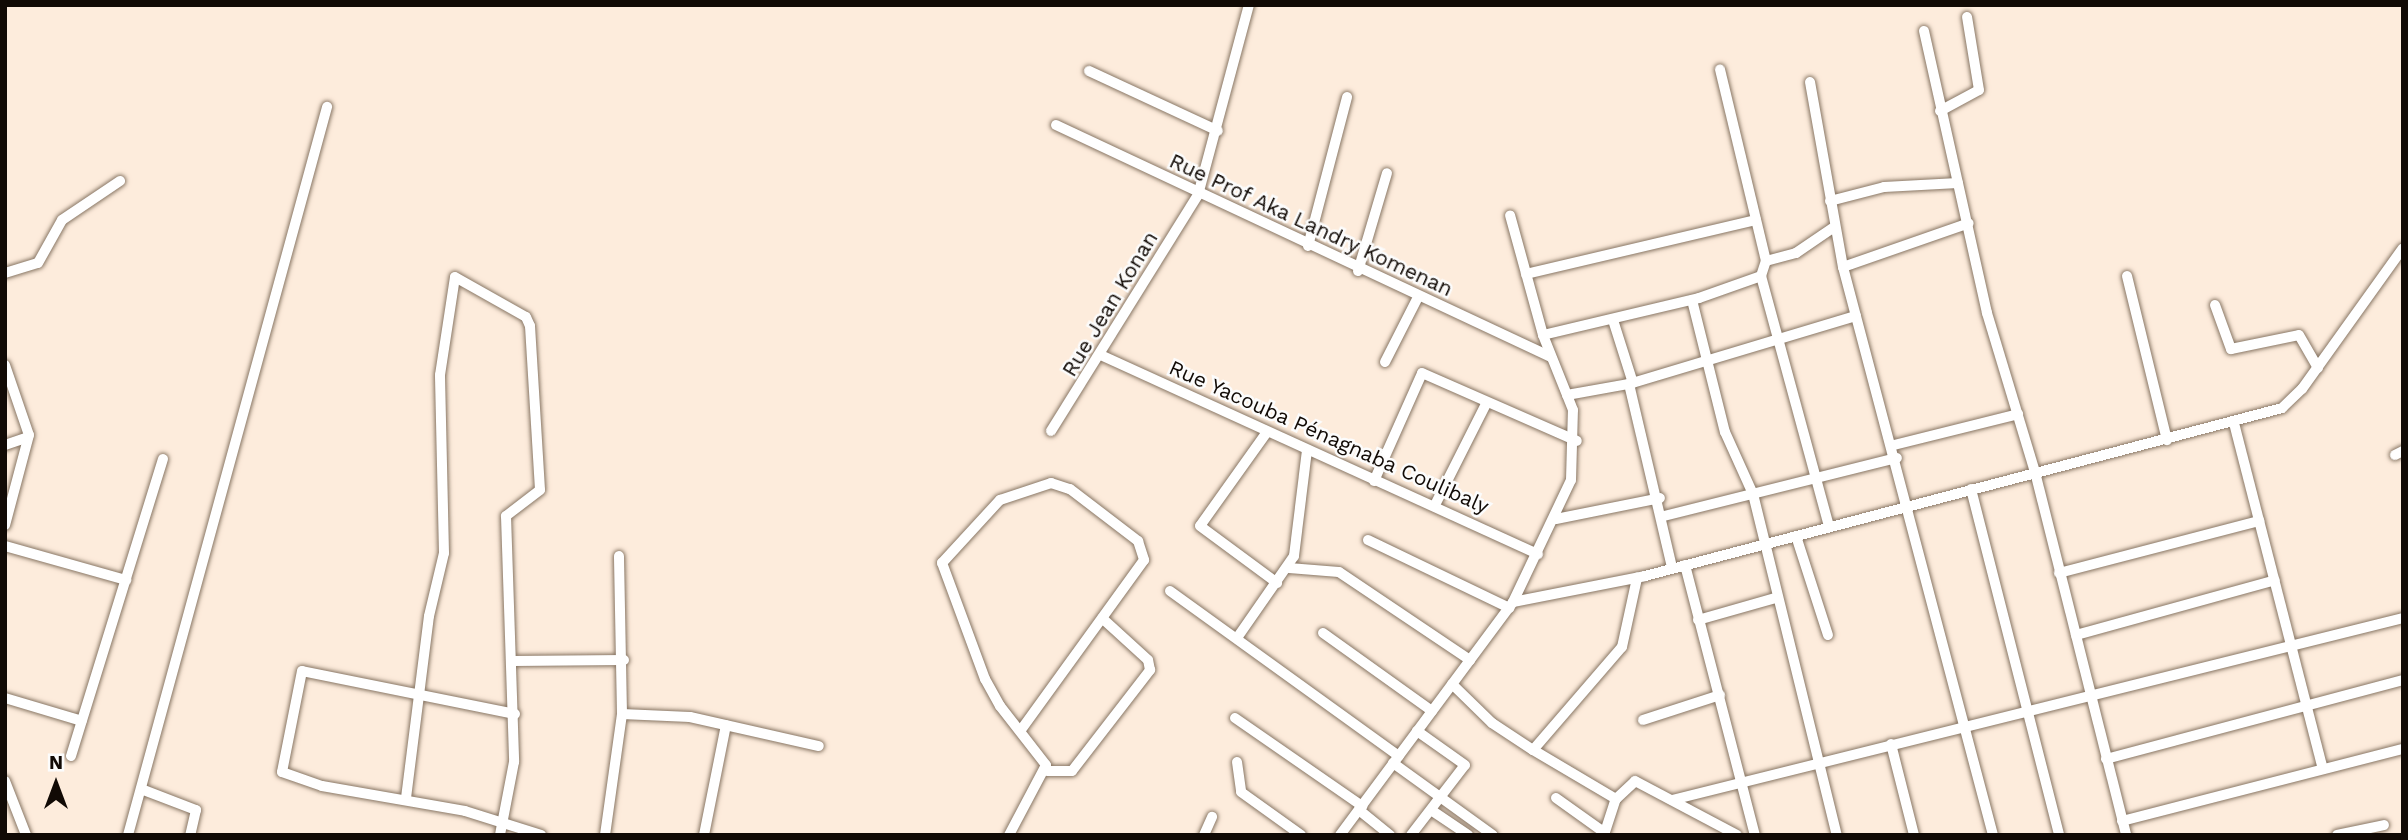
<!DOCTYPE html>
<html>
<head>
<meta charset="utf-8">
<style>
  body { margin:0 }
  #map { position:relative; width:2408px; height:840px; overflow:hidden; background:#fdecdc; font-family:"Work Sans",sans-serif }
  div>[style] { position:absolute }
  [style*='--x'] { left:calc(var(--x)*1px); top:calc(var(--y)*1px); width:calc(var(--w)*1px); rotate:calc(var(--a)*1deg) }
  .roads { filter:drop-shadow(0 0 2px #887664) drop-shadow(0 0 2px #887664) }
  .minor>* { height:10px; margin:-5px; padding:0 5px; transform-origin:5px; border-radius:5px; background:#fff }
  span { translate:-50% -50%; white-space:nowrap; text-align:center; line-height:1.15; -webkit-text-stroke:5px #fcfcfc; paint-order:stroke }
  .street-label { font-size:21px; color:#110a05 }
  .frame { position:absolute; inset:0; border:7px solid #110a05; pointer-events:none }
  .north { position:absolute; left:21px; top:749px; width:70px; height:70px; -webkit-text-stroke:5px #fcfcfc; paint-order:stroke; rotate:0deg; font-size:19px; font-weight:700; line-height:28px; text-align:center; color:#110a05 }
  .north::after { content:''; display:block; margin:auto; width:24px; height:32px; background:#110a05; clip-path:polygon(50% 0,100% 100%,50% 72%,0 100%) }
</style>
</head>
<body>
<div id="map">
  <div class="roads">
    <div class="minor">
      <i style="--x:1924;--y:31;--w:289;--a:77.4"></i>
      <i style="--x:1987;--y:313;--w:166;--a:73.2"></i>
      <i style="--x:2035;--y:472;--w:374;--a:75.9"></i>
      <i style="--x:1089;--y:71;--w:142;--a:24.9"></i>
      <i style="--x:1810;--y:82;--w:188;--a:79.9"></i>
      <i style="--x:1843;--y:267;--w:587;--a:75.21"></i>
      <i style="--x:1940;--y:111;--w:44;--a:-28.3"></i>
      <i style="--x:1979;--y:90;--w:74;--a:-99.3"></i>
      <i style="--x:1056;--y:125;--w:547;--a:25.11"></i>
      <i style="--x:1830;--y:201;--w:56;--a:-14.5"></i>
      <i style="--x:1884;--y:187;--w:74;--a:-3.1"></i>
      <i style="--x:1308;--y:246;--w:154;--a:-75.3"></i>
      <i style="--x:1766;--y:261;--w:31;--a:-15"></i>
      <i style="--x:1796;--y:253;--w:46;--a:-34.4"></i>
      <i style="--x:1843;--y:267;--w:133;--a:-19.2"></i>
      <i style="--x:1358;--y:271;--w:102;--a:-73.5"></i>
      <i style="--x:5;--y:273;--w:34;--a:-17"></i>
      <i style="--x:38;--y:263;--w:49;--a:-60.8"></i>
      <i style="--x:62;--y:220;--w:70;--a:-33.9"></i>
      <i style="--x:1526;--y:274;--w:236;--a:-13.2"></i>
      <i style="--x:1761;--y:276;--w:260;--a:74.8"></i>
      <i style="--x:2127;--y:276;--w:169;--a:76.3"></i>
      <i style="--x:1692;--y:300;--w:136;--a:76"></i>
      <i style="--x:1725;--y:432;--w:68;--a:65.7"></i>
      <i style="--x:1753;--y:494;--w:351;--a:76.2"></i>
      <i style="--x:2215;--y:305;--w:47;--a:70"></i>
      <i style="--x:2231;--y:349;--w:69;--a:-11.6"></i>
      <i style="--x:2299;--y:335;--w:38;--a:60"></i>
      <i style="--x:1613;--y:320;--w:66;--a:72.4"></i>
      <i style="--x:1543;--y:335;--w:160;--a:-13.3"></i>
      <i style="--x:1699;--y:298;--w:66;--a:-19.5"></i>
      <i style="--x:1761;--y:276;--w:16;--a:-72"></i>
      <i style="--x:1766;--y:261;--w:197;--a:-103.5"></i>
      <i style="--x:1103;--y:356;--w:478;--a:24.5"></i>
      <i style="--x:1385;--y:362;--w:73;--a:-63.1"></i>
      <i style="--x:5;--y:365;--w:74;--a:71.1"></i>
      <i style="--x:29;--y:435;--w:93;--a:104.9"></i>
      <i style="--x:1629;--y:384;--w:237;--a:-16.7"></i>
      <i style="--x:1567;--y:395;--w:63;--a:-10.1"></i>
      <i style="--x:1629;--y:384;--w:189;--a:76.8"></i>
      <i style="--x:2234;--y:423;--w:357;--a:75.6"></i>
      <i style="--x:1051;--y:431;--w:278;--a:-58.1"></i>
      <i style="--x:1198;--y:195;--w:197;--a:-75"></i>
      <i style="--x:1267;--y:432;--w:115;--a:125.5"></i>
      <i style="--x:1200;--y:526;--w:96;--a:36.5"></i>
      <i style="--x:5;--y:445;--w:24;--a:-19"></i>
      <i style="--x:1894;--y:445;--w:128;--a:-14"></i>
      <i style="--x:2395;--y:455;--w:9;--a:-27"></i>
      <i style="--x:1374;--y:481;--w:118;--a:-66"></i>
      <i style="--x:1422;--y:373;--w:169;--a:23.7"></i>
      <i style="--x:1971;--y:489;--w:357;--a:75.7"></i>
      <i style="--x:1435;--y:505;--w:115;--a:-63.2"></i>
      <i style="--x:1664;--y:516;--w:240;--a:-14"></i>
      <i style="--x:1556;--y:519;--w:106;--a:-11.4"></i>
      <i style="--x:1796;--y:536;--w:104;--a:72.1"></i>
      <i style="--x:1368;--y:540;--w:157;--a:25.7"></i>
      <i style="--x:5;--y:546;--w:126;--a:15.7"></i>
      <i style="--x:1685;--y:565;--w:279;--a:75.5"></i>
      <i style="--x:1289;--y:568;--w:50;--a:4.6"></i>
      <i style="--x:1339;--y:572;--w:158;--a:33.9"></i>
      <i style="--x:2059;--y:573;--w:207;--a:-14.6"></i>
      <i style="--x:1170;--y:591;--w:282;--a:35.8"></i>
      <i style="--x:1513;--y:602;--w:135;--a:-11.1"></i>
      <i style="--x:1645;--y:576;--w:659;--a:-14.77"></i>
      <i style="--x:2282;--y:408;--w:28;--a:-44"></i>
      <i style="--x:2302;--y:389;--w:173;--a:-54.4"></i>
      <i style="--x:1698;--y:620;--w:80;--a:-15.9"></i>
      <i style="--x:1323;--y:633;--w:134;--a:35.6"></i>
      <i style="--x:2076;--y:635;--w:206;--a:-15.4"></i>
      <i style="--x:1237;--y:638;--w:100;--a:-55.2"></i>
      <i style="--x:1294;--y:556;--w:107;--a:-83"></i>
      <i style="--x:513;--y:661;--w:111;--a:-0.5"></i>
      <i style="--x:1452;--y:684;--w:56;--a:44.3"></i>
      <i style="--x:1492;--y:723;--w:49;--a:33.4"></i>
      <i style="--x:5;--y:698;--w:80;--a:16.6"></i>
      <i style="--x:515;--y:714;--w:217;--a:-168.6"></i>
      <i style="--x:302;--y:671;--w:103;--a:101.2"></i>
      <i style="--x:282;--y:772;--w:42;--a:19.3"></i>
      <i style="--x:322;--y:786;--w:145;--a:9.9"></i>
      <i style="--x:465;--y:811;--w:80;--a:17.5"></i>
      <i style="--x:622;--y:714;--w:68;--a:2.5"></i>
      <i style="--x:690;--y:717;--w:132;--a:12.7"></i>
      <i style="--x:1235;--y:718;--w:155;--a:34.7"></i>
      <i style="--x:1643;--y:720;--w:81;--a:-18"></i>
      <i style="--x:1891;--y:744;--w:94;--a:75.8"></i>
      <i style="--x:71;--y:756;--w:311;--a:-72.8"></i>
      <i style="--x:2106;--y:759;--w:307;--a:-14.9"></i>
      <i style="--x:1237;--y:762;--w:30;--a:82"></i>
      <i style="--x:1241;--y:792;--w:74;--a:35.6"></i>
      <i style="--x:1393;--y:763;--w:123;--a:35.8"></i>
      <i style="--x:1047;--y:771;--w:25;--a:0"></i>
      <i style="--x:1072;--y:771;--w:128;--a:-52.3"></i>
      <i style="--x:1150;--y:670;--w:10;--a:-101"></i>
      <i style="--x:1148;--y:660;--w:62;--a:-137.6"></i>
      <i style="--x:5;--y:781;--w:58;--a:68.7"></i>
      <i style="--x:141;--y:789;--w:59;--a:20.9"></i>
      <i style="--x:196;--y:810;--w:26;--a:103"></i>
      <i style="--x:406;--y:798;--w:183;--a:-82.8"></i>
      <i style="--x:429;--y:616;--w:65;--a:-76.6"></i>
      <i style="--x:444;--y:553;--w:178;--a:-91.3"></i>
      <i style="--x:440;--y:375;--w:99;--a:-81.3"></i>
      <i style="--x:455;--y:277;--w:81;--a:29.4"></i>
      <i style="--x:526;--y:317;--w:10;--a:66"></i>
      <i style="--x:530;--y:326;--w:164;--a:86.5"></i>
      <i style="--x:540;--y:490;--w:43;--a:142.6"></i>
      <i style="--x:506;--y:516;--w:246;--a:88.1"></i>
      <i style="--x:514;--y:762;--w:74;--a:100.9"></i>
      <i style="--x:1556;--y:798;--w:60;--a:35.5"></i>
      <i style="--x:1616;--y:799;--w:96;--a:-149.4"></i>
      <i style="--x:1533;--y:750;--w:136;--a:-49.2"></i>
      <i style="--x:1622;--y:647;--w:71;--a:-77.7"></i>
      <i style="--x:1672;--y:800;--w:753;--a:-13.98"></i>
      <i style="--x:1359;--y:810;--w:40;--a:39"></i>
      <i style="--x:1431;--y:810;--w:45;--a:34"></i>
      <i style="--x:2122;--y:821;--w:290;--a:-14.4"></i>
      <i style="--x:128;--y:835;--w:755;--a:-74.71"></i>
      <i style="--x:605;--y:835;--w:122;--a:-82"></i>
      <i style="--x:622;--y:714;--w:158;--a:-91.1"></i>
      <i style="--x:704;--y:835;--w:112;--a:-78.7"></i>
      <i style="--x:1009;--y:835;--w:79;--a:-62.1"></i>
      <i style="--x:1046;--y:765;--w:75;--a:-127.9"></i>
      <i style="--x:1000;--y:706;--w:31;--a:-119"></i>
      <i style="--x:985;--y:679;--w:124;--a:-110.3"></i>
      <i style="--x:942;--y:563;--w:86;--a:-47.4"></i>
      <i style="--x:1000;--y:500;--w:54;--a:-18.4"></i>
      <i style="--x:1051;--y:483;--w:20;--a:18"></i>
      <i style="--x:1070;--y:489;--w:86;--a:37.4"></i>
      <i style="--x:1138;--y:541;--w:20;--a:72"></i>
      <i style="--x:1144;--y:560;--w:211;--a:125.9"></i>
      <i style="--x:1204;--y:835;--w:20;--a:-66"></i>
      <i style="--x:1340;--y:835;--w:290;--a:-53.4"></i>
      <i style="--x:1513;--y:602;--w:135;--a:-64.6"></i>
      <i style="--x:1571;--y:480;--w:70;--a:-88.4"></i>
      <i style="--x:1573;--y:410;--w:81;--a:-111.8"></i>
      <i style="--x:1543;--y:335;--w:124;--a:-105.4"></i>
      <i style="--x:1411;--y:835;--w:88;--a:-52.4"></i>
      <i style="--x:1465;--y:765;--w:59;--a:-144.7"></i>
      <i style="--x:1604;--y:835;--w:38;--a:-72"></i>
      <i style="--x:1616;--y:799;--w:26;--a:-43"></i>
      <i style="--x:1635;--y:781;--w:115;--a:27.9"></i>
      <i style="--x:2337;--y:835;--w:48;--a:-12"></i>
    </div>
  </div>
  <div class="street-label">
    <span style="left:1311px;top:225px;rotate:25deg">Rue Prof Aka Landry Komenan</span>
    <span style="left:1110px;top:304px;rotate:-59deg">Rue Jean Konan</span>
    <span style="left:1329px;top:437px;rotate:24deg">Rue Yacouba Pénagnaba Coulibaly</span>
  </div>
  <div class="frame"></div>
  <div class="north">N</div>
</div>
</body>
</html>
